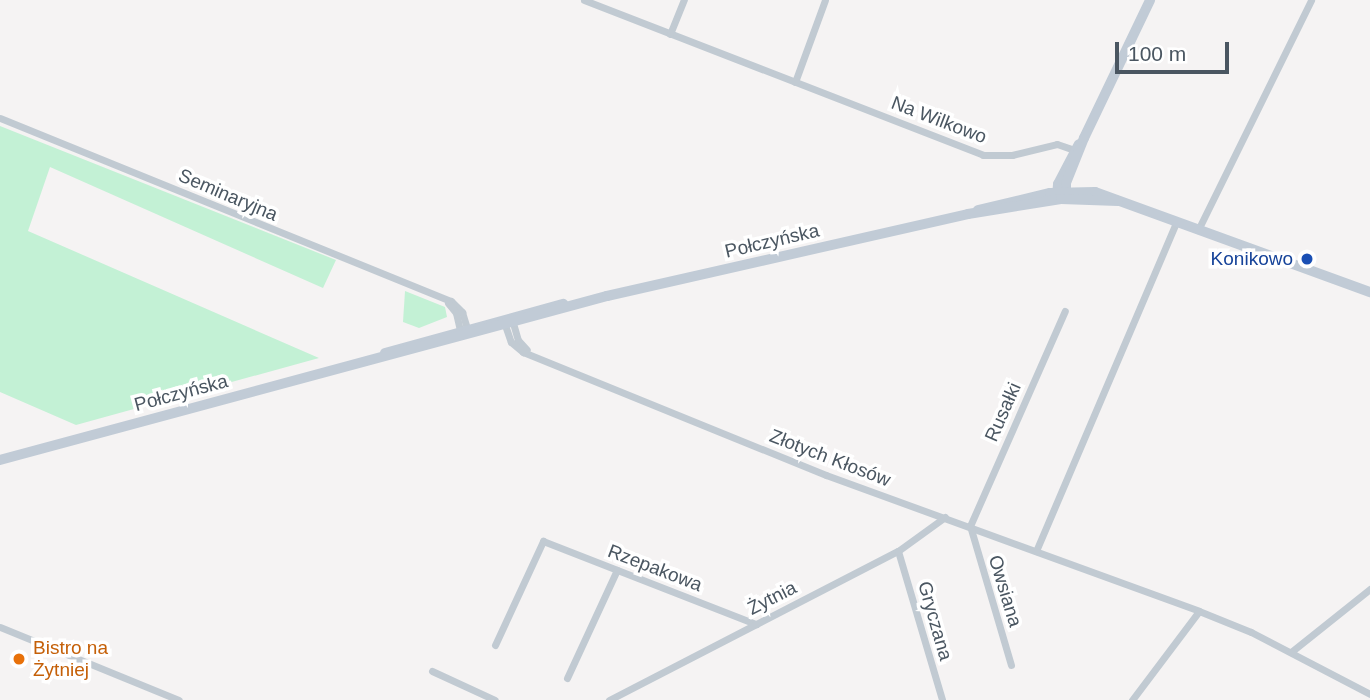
<!DOCTYPE html>
<html>
<head>
<meta charset="utf-8">
<style>
  body { margin:0 }
  #map { position:relative; width:1370px; height:700px; overflow:hidden; background:#f5f3f3; font-family:Arial,sans-serif }
  div>[style] { position:absolute }
  [style*='--x'] { left:calc(var(--x)*1px); top:calc(var(--y)*1px); width:calc(var(--w)*1px); rotate:calc(var(--a)*1deg) }
  .green>* { inset:0; background:#c3f1d5 }
  .street>* { height:7px; margin:-3.5px; padding:0 3.5px; transform-origin:3.5px; border-radius:3.5px; background:#c1cad2 }
  .secondary>* { height:10px; margin:-5px; padding:0 5px; transform-origin:5px; border-radius:5px; background:#c1cbd6 }
  .dots>* { width:19px; height:19px; translate:-50% -50%; box-sizing:border-box; border:4px solid #fff; border-radius:50% }
  span { translate:-50% -50%; white-space:nowrap; text-align:center; line-height:1.15; -webkit-text-stroke:7px #fff; paint-order:stroke }
  .street-label { font-size:19px; color:#4a5661 }
  .transit-label { font-size:19px; color:#164399 }
  .right { translate:-100% -50%; text-align:right }
  .food-label { font-size:19px; color:#c56008 }
  .left { translate:0 -50%; text-align:left }
  .scale { position:absolute; left:1115px; top:42px; width:114px; height:32px; box-sizing:border-box; border:4px solid #4a5661; border-top:0; padding-left:9px; font-size:21px; line-height:24px; white-space:nowrap; color:#4a5661; -webkit-text-stroke:5px #fff; paint-order:stroke }
</style>
</head>
<body>
<div id="map">
  <div class="green">
    <i style="clip-path:polygon(0 126px,336px 260px,323px 288px,50px 167px,28px 231px,319px 358px,76px 425px,0 392px)"></i>
    <i style="clip-path:polygon(405px 291px,445px 307px,447px 317px,419px 328px,403px 322px)"></i>
  </div>
  <div class="street">
    <i style="--x:584;--y:0;--w:428;--a:21.2"></i>
    <i style="--x:983;--y:155;--w:29;--a:0"></i>
    <i style="--x:1012;--y:155;--w:46;--a:-13.7"></i>
    <i style="--x:1057;--y:144;--w:18;--a:19"></i>
    <i style="--x:670;--y:34;--w:37;--a:-68"></i>
    <i style="--x:795;--y:82;--w:87;--a:-69.9"></i>
    <i style="--x:0;--y:118;--w:487;--a:22.1"></i>
    <i style="--x:451;--y:301;--w:16;--a:45"></i>
    <i style="--x:462;--y:312;--w:17;--a:73"></i>
    <i style="--x:1198;--y:230;--w:256;--a:-63.8"></i>
    <i style="--x:448;--y:303;--w:13;--a:51"></i>
    <i style="--x:456;--y:313;--w:17;--a:77"></i>
    <i style="--x:513;--y:323;--w:18;--a:74"></i>
    <i style="--x:518;--y:340;--w:13;--a:48"></i>
    <i style="--x:505;--y:325;--w:18;--a:71"></i>
    <i style="--x:511;--y:342;--w:16;--a:40"></i>
    <i style="--x:523;--y:352;--w:327;--a:22.1"></i>
    <i style="--x:826;--y:475;--w:397;--a:20"></i>
    <i style="--x:1199;--y:611;--w:56;--a:22"></i>
    <i style="--x:1251;--y:632;--w:134;--a:27.5"></i>
    <i style="--x:898;--y:551;--w:155;--a:73.5"></i>
    <i style="--x:1036;--y:551;--w:358;--a:-66.9"></i>
    <i style="--x:0;--y:627;--w:193;--a:22.2"></i>
    <i style="--x:495;--y:645;--w:115;--a:-65.2"></i>
    <i style="--x:543;--y:541;--w:229;--a:21.3"></i>
    <i style="--x:1291;--y:652;--w:101;--a:-38.6"></i>
    <i style="--x:1011;--y:665;--w:145;--a:-106.4"></i>
    <i style="--x:970;--y:526;--w:235;--a:-66.2"></i>
    <i style="--x:432;--y:671;--w:69;--a:24.7"></i>
    <i style="--x:567;--y:678;--w:119;--a:-65.2"></i>
    <i style="--x:609;--y:700;--w:325;--a:-27.3"></i>
    <i style="--x:898;--y:551;--w:58;--a:-35.9"></i>
    <i style="--x:1132;--y:700;--w:111;--a:-53"></i>
  </div>
  <div class="secondary">
    <i style="--x:1057;--y:196;--w:12;--a:-85"></i>
    <i style="--x:1058;--y:184;--w:45;--a:-62.3"></i>
    <i style="--x:1066;--y:198;--w:15;--a:-90"></i>
    <i style="--x:1066;--y:183;--w:48;--a:-68.2"></i>
    <i style="--x:1084;--y:138;--w:153;--a:-64.4"></i>
    <i style="--x:978;--y:210;--w:74;--a:-13.3"></i>
    <i style="--x:1050;--y:193;--w:45;--a:-1.3"></i>
    <i style="--x:1095;--y:192;--w:293;--a:20"></i>
    <i style="--x:385;--y:353;--w:185;--a:-15.4"></i>
    <i style="--x:0;--y:460;--w:629;--a:-15.12"></i>
    <i style="--x:607;--y:296;--w:370;--a:-12.8"></i>
    <i style="--x:968;--y:214;--w:94;--a:-9.2"></i>
    <i style="--x:1061;--y:199;--w:57;--a:2"></i>
  </div>
  <div class="dots">
    <i style="left:1307px;top:259px;background:#1a4fb4"></i>
    <i style="left:19px;top:659px;background:#e8710a"></i>
  </div>
  <div class="street-label">
    <span style="left:939px;top:120px;rotate:21deg">Na Wilkowo</span>
    <span style="left:228px;top:195px;rotate:23deg">Seminaryjna</span>
    <span style="left:772px;top:241px;rotate:-13deg">Połczyńska</span>
    <span style="left:181px;top:393px;rotate:-15deg">Połczyńska</span>
    <span style="left:1003px;top:412px;rotate:-66deg">Rusałki</span>
    <span style="left:830px;top:458px;rotate:21deg">Złotych Kłosów</span>
    <span style="left:655px;top:568px;rotate:21deg">Rzepakowa</span>
    <span style="left:1005px;top:591px;rotate:73deg">Owsiana</span>
    <span style="left:772px;top:598px;rotate:-27deg">Żytnia</span>
    <span style="left:935px;top:621px;rotate:74deg">Gryczana</span>
  </div>
  <div class="transit-label">
    <span class="right" style="left:1293px;top:259px">Konikowo</span>
  </div>
  <div class="food-label">
    <span class="left" style="left:33px;top:659px">Bistro na<br>Żytniej</span>
  </div>
  <div class="scale">100 m</div>
</div>
</body>
</html>
